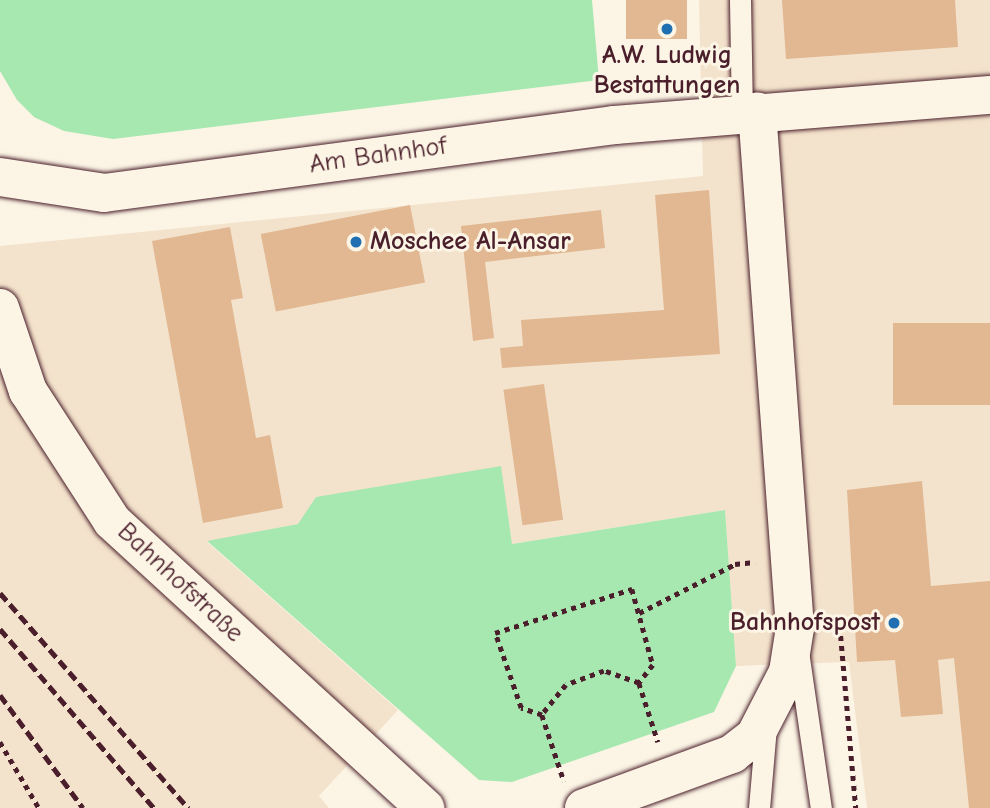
<!DOCTYPE html>
<html>
<head>
<meta charset="utf-8">
<style>
  body { margin:0 }
  #map { position:relative; width:990px; height:808px; overflow:hidden; background:#fcf5e5; font-family:"Comic Neue",sans-serif }
  div>[style] { position:absolute }
  [style*='--x'] { left:calc(var(--x)*1px); top:calc(var(--y)*1px); width:calc(var(--w)*1px); rotate:calc(var(--a)*1deg) }
  .built>* { inset:0; background:#f4e3cc }
  .green>* { inset:0; background:#a7e7b0 }
  .building>* { inset:0; background:#e1b892; transform-origin:0 0 }
  .path>* { height:4.5px; margin-top:-2.25px; transform-origin:0; background:repeating-linear-gradient(90deg,#4a1f2b 0 5px,transparent 0 10px) }
  .roads { filter:drop-shadow(0 0 2px #4a1f2b) drop-shadow(0 0 2px #4a1f2b) }
  .service>* { height:21px; margin:-10.5px; padding:0 10.5px; transform-origin:10.5px; border-radius:10.5px; background:#fcf5e5 }
  .minor>* { height:38px; margin:-19px; padding:0 19px; transform-origin:19px; border-radius:19px; background:#fcf5e5 }
  .tertiary>* { height:38px; margin:-19px; padding:0 19px; transform-origin:19px; border-radius:19px; background:#fcf5e5 }
  .rail>* { height:5px; margin-top:-2.5px; transform-origin:0; background:repeating-linear-gradient(90deg,#4a1f2b 0 10px,transparent 0 15px) }
  .dots>* { width:19px; height:19px; translate:-50% -50%; box-sizing:border-box; border:4px solid #fcf5e5; border-radius:50% }
  span { translate:-50% -50%; white-space:nowrap; text-align:center; line-height:1.15; -webkit-text-stroke:6px #fcf5e5; paint-order:stroke }
  .poi-label { font-size:26px; color:#4a1f2b; font-weight:700 }
  .left { translate:0 -50%; text-align:left }
  .right { translate:-100% -50%; text-align:right }
  .street-label { font-size:26px; color:#4a1f2b }
</style>
</head>
<body>
<div id="map">
  <div class="built">
    <i style="clip-path:polygon(699px 0,990px 0,990px 808px,867px 808px,849px 662px,736px 666px,725px 510px,512px 544px,500px 466px,298px 524px,207px 542px,398px 710px,319px 796px,329px 808px,0 808px,0 246px,703px 176px)"></i>
  </div>
  <div class="green">
    <i style="clip-path:polygon(0 0,592px 0,599px 80px,113px 139px,64px 131px,34px 117px,17px 100px,0 71px)"></i>
    <i style="clip-path:polygon(501px 466px,512px 544px,725px 510px,736px 666px,714px 712px,512px 782px,479px 780px,207px 541px,298px 524px,316px 497px)"></i>
  </div>
  <div class="building">
    <i style="left:626px;top:0;width:61px;height:39px"></i>
    <i style="clip-path:polygon(782px 0,955px 0,958px 47px,786px 59px)"></i>
    <i style="clip-path:polygon(709px 190px,720px 354px,502px 368px,500px 348px,523px 346px,521px 320px,664px 310px,655px 195px)"></i>
    <i style="left:410px;top:205px;width:79px;height:152px;rotate:79deg"></i>
    <i style="clip-path:polygon(601px 210px,605px 248px,485px 262px,494px 338px,473px 341px,461px 226px)"></i>
    <i style="clip-path:polygon(230px 227px,243px 298px,231px 300px,256px 438px,270px 435px,283px 508px,203px 523px,152px 241px)"></i>
    <i style="left:990px;top:323px;width:82px;height:97px;rotate:90deg"></i>
    <i style="left:544px;top:384px;width:137px;height:41px;rotate:82deg"></i>
    <i style="clip-path:polygon(922px 481px,931px 586px,990px 581px,990px 808px,969px 808px,954px 658px,938px 660px,943px 714px,901px 717px,895px 660px,857px 662px,847px 490px)"></i>
  </div>
  <div class="path">
    <i style="--x:632;--y:589;--w:79;--a:74.6"></i>
    <i style="--x:653;--y:665;--w:23;--a:128"></i>
    <i style="--x:639;--y:683;--w:37;--a:-161"></i>
    <i style="--x:604;--y:671;--w:40;--a:159.8"></i>
    <i style="--x:566;--y:685;--w:38;--a:129"></i>
    <i style="--x:542;--y:715;--w:22;--a:-162"></i>
    <i style="--x:521;--y:708;--w:79;--a:-109.1"></i>
    <i style="--x:495;--y:633;--w:144;--a:-17.8"></i>
    <i style="--x:639;--y:613;--w:108;--a:-27"></i>
    <i style="--x:735;--y:564;--w:20;--a:-6"></i>
    <i style="--x:831;--y:627;--w:9;--a:-6"></i>
    <i style="--x:840;--y:626;--w:183;--a:85"></i>
    <i style="--x:639;--y:683;--w:62;--a:72.1"></i>
    <i style="--x:542;--y:715;--w:70;--a:71.6"></i>
    <i style="--x:0;--y:742;--w:77;--a:59.4"></i>
  </div>
  <div class="roads">
    <div class="service">
      <i style="--x:740;--y:0;--w:113;--a:89"></i>
      <i style="--x:799;--y:658;--w:152;--a:81.7"></i>
      <i style="--x:759;--y:808;--w:81;--a:-85.1"></i>
    </div>
    <div class="minor">
      <i style="--x:0;--y:308;--w:88;--a:71.4"></i>
      <i style="--x:28;--y:391;--w:155;--a:57.1"></i>
      <i style="--x:112;--y:521;--w:425;--a:42.5"></i>
      <i style="--x:584;--y:808;--w:158;--a:-20"></i>
      <i style="--x:732;--y:754;--w:29;--a:-38"></i>
      <i style="--x:755;--y:736;--w:72;--a:-62.7"></i>
      <i style="--x:788;--y:672;--w:45;--a:-81"></i>
      <i style="--x:795;--y:628;--w:518;--a:-94.2"></i>
    </div>
    <div class="tertiary">
      <i style="--x:0;--y:177;--w:105;--a:8.7"></i>
      <i style="--x:104;--y:193;--w:516;--a:-7.58"></i>
      <i style="--x:615;--y:125;--w:376;--a:-4.6"></i>
    </div>
  </div>
  <div class="rail">
    <i style="--x:0;--y:593;--w:286;--a:48.8"></i>
    <i style="--x:0;--y:629;--w:236;--a:49.3"></i>
    <i style="--x:0;--y:695;--w:140;--a:53.7"></i>
  </div>
  <div class="dots">
    <i style="left:667px;top:29px;background:#1f6fb2"></i>
    <i style="left:356px;top:242px;background:#1f6fb2"></i>
    <i style="left:894px;top:623px;background:#1f6fb2"></i>
  </div>
  <div class="poi-label">
    <span style="left:667px;top:71px">A.W. Ludwig<br>Bestattungen</span>
    <span class="left" style="left:370px;top:242px">Moschee Al-Ansar</span>
    <span class="right" style="left:880px;top:623px">Bahnhofspost</span>
  </div>
  <div class="street-label">
    <span style="left:378px;top:156px;rotate:-8deg">Am Bahnhof</span>
    <span style="left:180px;top:583px;rotate:43deg">Bahnhofstraße</span>
  </div>
</div>
</body>
</html>
